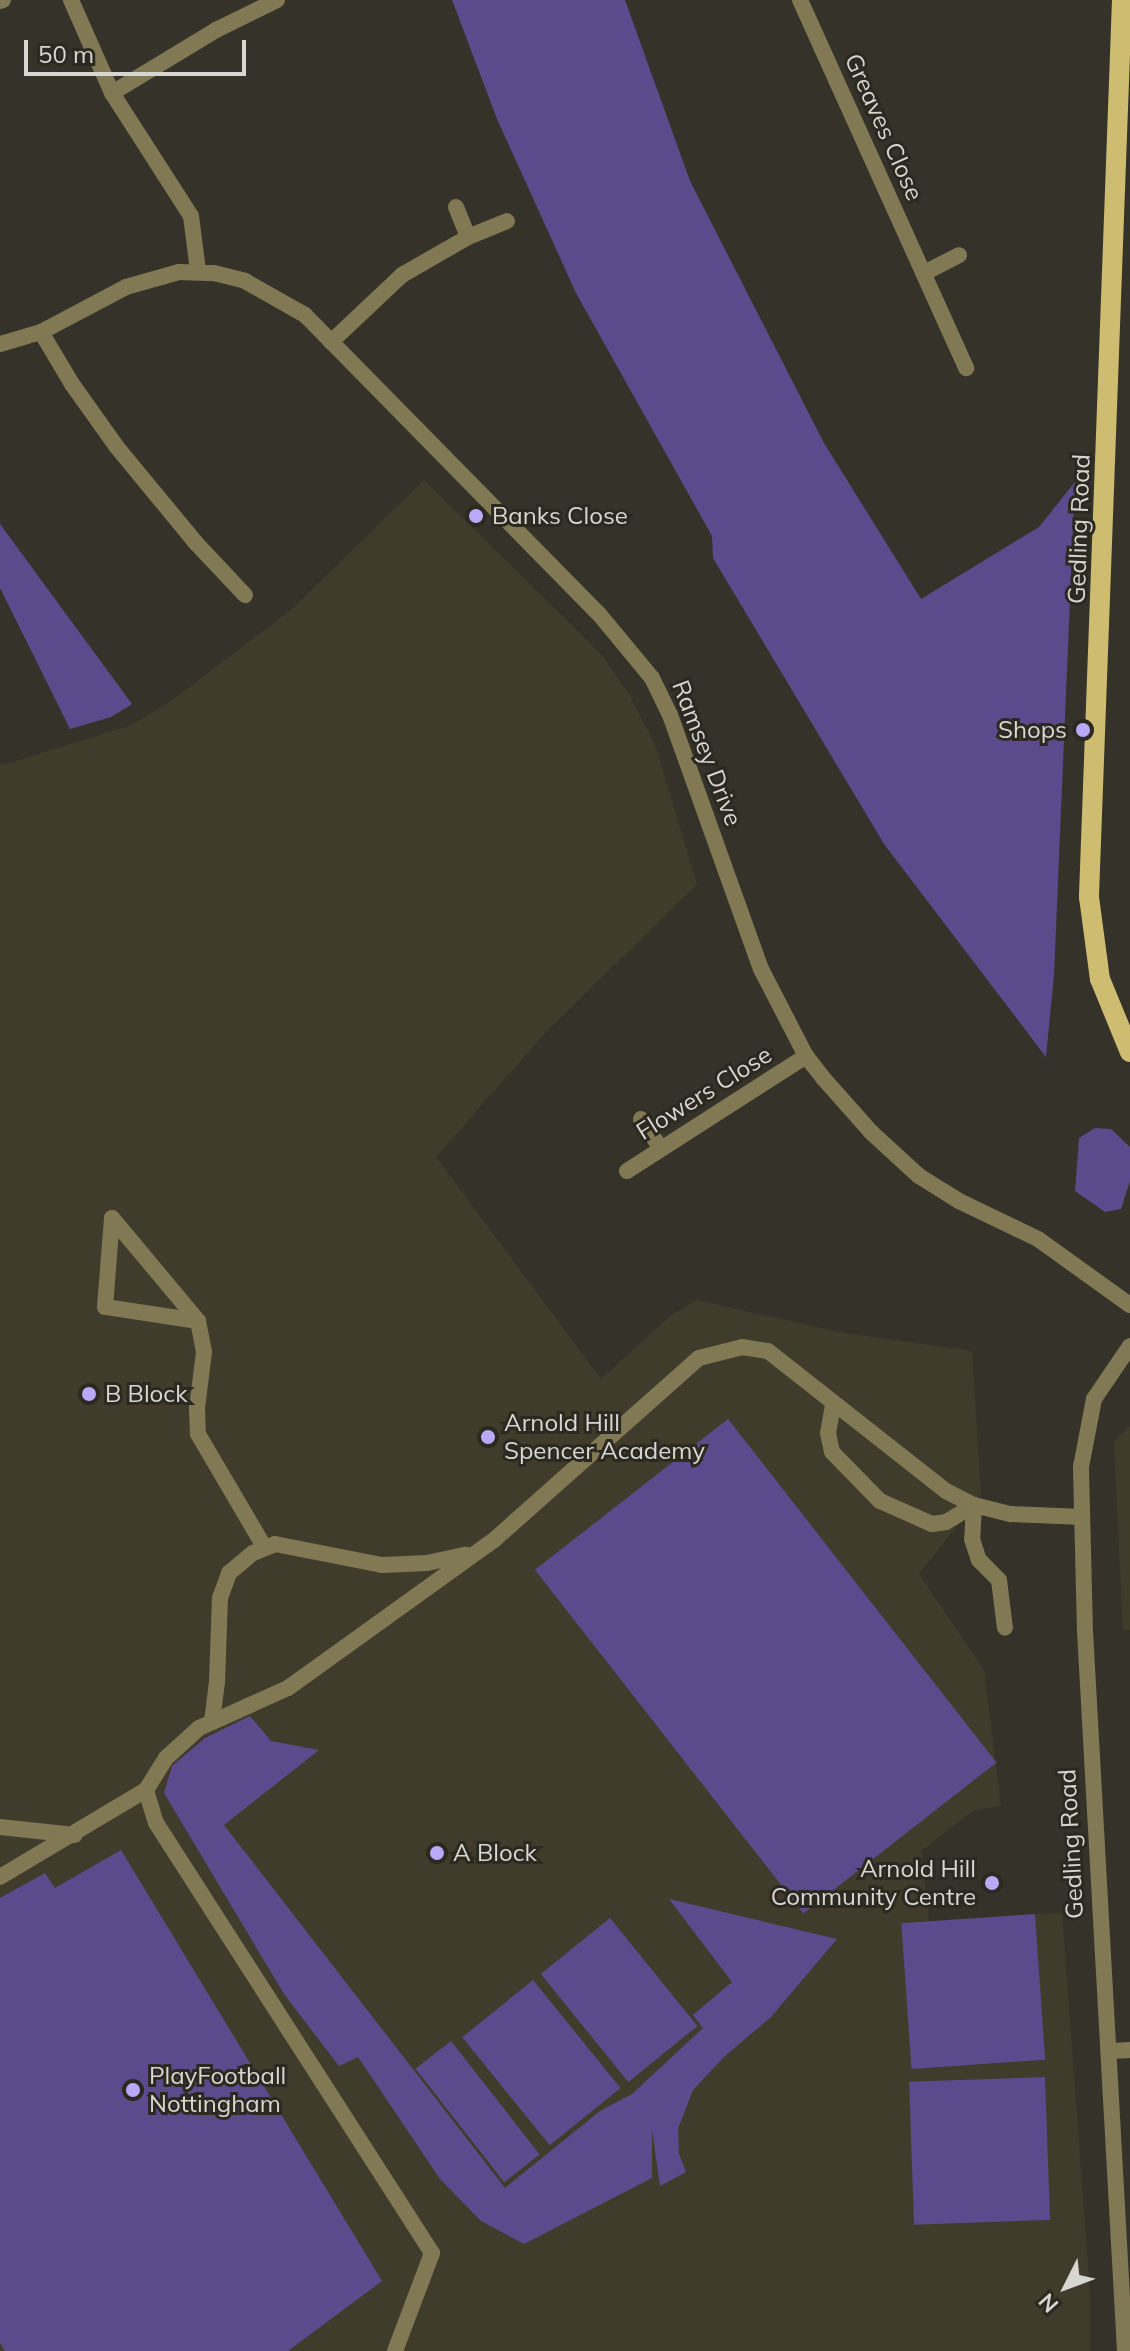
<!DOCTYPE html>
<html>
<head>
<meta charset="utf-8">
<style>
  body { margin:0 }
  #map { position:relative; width:1130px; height:2351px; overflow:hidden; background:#353329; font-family:Mulish,sans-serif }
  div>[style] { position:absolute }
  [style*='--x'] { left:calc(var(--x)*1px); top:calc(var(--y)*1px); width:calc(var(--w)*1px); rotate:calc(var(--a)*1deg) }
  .built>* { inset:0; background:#403c2c }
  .green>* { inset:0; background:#5b4b8d; transform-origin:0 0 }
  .service>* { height:16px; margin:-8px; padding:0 8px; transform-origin:8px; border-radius:8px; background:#817854 }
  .minor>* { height:16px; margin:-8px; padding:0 8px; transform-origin:8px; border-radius:8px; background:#817854 }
  .tertiary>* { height:16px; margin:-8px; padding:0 8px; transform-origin:8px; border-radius:8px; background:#817854 }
  .primary>* { height:20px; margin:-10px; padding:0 10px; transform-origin:10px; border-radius:10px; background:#cebd70 }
  .dots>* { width:22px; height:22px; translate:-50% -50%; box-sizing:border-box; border:4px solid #2b2920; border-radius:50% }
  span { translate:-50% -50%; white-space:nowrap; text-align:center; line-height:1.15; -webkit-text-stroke:6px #2b2920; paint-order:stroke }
  .street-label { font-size:24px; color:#d7d6d0 }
  .poi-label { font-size:24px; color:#d7d6d0 }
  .left { translate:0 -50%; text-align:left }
  .right { translate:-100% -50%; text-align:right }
  .north { position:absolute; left:1026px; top:2247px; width:80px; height:80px; -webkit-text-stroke:6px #2b2920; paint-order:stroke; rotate:228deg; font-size:22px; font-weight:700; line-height:32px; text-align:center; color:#d7d6d0 }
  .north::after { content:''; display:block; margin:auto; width:28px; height:36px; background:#d7d6d0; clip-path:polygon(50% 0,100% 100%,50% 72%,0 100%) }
  .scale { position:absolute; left:24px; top:40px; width:222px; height:36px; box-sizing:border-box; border:4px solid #d7d6d0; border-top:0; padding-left:10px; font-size:24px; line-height:28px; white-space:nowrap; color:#d7d6d0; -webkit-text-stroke:6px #2b2920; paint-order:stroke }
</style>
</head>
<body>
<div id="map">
  <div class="built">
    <i style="clip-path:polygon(424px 480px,601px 654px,629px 694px,655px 745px,697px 884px,545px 1033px,436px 1157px,601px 1379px,669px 1317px,696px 1300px,838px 1332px,972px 1351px,981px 1495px,919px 1574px,984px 1670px,1001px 1806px,974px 1810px,921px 1851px,929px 1921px,1062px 1913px,1090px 2293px,1090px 2351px,0 2351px,0 766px,132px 725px,171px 701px,291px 610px)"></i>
    <i style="clip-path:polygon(1130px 1426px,1130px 1630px,1123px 1630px,1114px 1442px)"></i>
  </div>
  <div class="green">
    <i style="clip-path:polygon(452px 0,625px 0,690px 181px,824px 443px,921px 599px,1039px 527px,1075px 482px,1054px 975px,1046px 1057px,884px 844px,713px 558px,712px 536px,576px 293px,497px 119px)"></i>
    <i style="clip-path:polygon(0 524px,132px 704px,111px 717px,70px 729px,0 588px)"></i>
    <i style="clip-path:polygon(1095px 1128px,1111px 1129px,1130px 1147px,1130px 1181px,1121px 1209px,1105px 1212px,1075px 1191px,1079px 1138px)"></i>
    <i style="left:728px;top:1419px;width:436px;height:245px;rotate:52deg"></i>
    <i style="clip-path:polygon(250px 1716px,271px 1741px,319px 1750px,224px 1825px,505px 2188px,600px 2111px,632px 2094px,703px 2028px,693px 2015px,732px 1982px,669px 1899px,837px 1939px,771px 2017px,725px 2056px,693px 2090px,678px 2129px,679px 2154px,686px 2172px,660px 2186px,652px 2130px,652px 2178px,524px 2244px,481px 2221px,440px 2179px,358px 2057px,339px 2066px,284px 1994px,164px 1793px,172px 1766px,205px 1738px)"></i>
    <i style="clip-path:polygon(121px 1850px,382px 2281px,288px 2351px,5px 2351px,0 2343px,0 1898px,45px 1873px,55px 1888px)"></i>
    <i style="left:1035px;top:1914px;width:146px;height:134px;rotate:86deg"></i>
    <i style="left:610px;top:1918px;width:139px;height:89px;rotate:51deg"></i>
    <i style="left:533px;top:1980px;width:139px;height:91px;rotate:51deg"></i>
    <i style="left:451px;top:2041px;width:144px;height:45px;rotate:52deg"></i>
    <i style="left:1045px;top:2077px;width:143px;height:136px;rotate:88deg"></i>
  </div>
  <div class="service">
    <i style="--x:41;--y:332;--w:61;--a:59.2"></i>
    <i style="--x:72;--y:384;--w:76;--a:54.6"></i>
    <i style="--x:116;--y:446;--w:124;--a:50.5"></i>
    <i style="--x:195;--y:542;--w:73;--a:46.7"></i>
    <i style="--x:198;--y:1321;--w:94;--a:-171.4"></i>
    <i style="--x:105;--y:1307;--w:89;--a:-85.5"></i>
    <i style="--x:112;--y:1218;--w:134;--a:50.1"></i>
    <i style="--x:198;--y:1321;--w:32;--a:79"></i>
    <i style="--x:204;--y:1352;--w:56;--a:97.1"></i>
    <i style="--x:197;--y:1408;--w:26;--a:88"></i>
    <i style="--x:198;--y:1434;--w:132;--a:59.6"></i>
    <i style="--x:833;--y:1405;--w:28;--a:100"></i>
    <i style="--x:828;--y:1433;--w:19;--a:78"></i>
    <i style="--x:832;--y:1452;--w:69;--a:45.6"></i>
    <i style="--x:880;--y:1501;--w:57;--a:23.9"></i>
    <i style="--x:932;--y:1524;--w:14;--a:-8"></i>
    <i style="--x:946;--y:1522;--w:33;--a:-31"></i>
    <i style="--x:974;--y:1505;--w:34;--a:93"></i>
    <i style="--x:972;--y:1539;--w:22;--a:72"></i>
    <i style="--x:979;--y:1560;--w:28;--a:45"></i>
    <i style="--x:999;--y:1580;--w:48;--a:82.9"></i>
    <i style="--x:212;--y:1722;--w:39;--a:-83"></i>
    <i style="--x:217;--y:1683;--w:85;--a:-88"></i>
    <i style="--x:220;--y:1598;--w:27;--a:-70"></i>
    <i style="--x:229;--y:1573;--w:31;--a:-40"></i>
    <i style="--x:253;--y:1553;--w:24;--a:-22"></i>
    <i style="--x:275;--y:1544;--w:109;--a:11.1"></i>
    <i style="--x:382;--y:1565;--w:45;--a:-2.5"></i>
    <i style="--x:427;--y:1563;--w:40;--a:-12"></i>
    <i style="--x:0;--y:1827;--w:75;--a:6.1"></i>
    <i style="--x:0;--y:1877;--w:170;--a:-30.8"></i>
    <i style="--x:395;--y:2351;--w:105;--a:-69.3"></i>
    <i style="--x:432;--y:2253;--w:511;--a:-122.69"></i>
    <i style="--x:156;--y:1823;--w:34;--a:-107"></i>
    <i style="--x:146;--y:1790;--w:38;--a:-58"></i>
    <i style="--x:166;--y:1758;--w:45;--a:-42.3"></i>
    <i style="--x:199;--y:1728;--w:98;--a:-24.2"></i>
    <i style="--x:288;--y:1688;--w:254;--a:-35.7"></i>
    <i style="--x:494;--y:1540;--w:274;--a:-41.6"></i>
    <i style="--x:699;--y:1358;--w:44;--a:-14.3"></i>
    <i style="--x:742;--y:1347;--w:26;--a:9"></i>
    <i style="--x:768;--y:1351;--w:226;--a:38.2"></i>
    <i style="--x:946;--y:1491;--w:31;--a:27"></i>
    <i style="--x:974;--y:1505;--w:38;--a:14"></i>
    <i style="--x:1011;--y:1514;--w:71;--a:2.4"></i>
  </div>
  <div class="minor">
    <i style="--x:71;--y:0;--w:102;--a:66.2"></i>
    <i style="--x:112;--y:93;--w:146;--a:57.3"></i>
    <i style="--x:191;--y:216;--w:55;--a:82.7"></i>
    <i style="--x:800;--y:0;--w:404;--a:65.7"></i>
    <i style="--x:0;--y:1;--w:3;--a:-18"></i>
    <i style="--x:112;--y:93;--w:122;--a:-31.2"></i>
    <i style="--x:216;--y:30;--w:68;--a:-26.2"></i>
    <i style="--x:456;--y:207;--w:32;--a:68"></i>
    <i style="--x:926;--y:272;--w:37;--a:-27"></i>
    <i style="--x:331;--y:342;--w:98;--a:-43.3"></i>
    <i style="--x:402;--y:275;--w:76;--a:-29.9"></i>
    <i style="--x:468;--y:237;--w:42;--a:-22.3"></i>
    <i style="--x:641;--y:1119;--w:36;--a:56"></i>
    <i style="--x:627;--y:1171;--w:213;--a:-32.7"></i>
    <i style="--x:1110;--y:2051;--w:20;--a:-3"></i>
  </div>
  <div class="tertiary">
    <i style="--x:0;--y:344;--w:43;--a:-16.3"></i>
    <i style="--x:41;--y:332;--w:96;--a:-27.9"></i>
    <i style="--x:126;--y:287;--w:55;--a:-15.8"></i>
    <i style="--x:179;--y:272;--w:35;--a:2"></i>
    <i style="--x:214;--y:273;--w:32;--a:14"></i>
    <i style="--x:245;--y:281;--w:69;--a:29.5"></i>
    <i style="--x:305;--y:315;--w:419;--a:45.5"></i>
    <i style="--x:599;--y:614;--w:83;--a:50.4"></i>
    <i style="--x:652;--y:678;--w:41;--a:64.1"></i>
    <i style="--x:670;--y:715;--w:270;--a:70.3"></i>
    <i style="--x:761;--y:969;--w:98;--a:62.7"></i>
    <i style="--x:806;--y:1056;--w:29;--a:52"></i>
    <i style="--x:824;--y:1079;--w:72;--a:48.4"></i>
    <i style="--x:872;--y:1133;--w:64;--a:42.5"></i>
    <i style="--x:919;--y:1176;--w:47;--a:32"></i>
    <i style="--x:959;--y:1201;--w:88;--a:25.7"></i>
    <i style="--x:1038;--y:1239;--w:113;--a:35.7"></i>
    <i style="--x:1125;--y:2351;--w:720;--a:-93.18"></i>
    <i style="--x:1085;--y:1632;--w:165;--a:-91.4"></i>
    <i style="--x:1081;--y:1467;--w:69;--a:-79.2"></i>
    <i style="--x:1094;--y:1399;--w:64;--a:-55.8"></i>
  </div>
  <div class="primary">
    <i style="--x:1122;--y:0;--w:898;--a:92.11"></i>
    <i style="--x:1089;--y:897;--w:83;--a:82.4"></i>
    <i style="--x:1100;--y:979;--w:79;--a:67.7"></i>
  </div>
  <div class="dots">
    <i style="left:476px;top:516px;background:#b9aaf7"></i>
    <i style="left:1083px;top:730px;background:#b9aaf7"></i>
    <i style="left:89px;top:1394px;background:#b9aaf7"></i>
    <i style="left:488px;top:1437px;background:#b9aaf7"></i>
    <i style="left:437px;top:1853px;background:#b9aaf7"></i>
    <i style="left:992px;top:1883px;background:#b9aaf7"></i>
    <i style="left:133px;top:2090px;background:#b9aaf7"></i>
  </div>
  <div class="street-label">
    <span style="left:884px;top:127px;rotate:66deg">Greaves Close</span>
    <span style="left:1079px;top:529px;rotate:-88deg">Gedling Road</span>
    <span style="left:707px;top:753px;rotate:69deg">Ramsey Drive</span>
    <span style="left:704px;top:1093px;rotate:-32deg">Flowers Close</span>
    <span style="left:1071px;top:1844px;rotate:-93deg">Gedling Road</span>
  </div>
  <div class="poi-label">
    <span class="left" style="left:492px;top:516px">Banks Close</span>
    <span class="right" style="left:1067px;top:730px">Shops</span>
    <span class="left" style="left:105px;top:1394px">B Block</span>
    <span class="left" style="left:504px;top:1437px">Arnold Hill<br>Spencer Academy</span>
    <span class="left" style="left:453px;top:1853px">A Block</span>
    <span class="right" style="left:976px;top:1883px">Arnold Hill<br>Community Centre</span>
    <span class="left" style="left:149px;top:2090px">PlayFootball<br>Nottingham</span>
  </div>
  <div class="north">N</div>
  <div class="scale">50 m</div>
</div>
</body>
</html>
